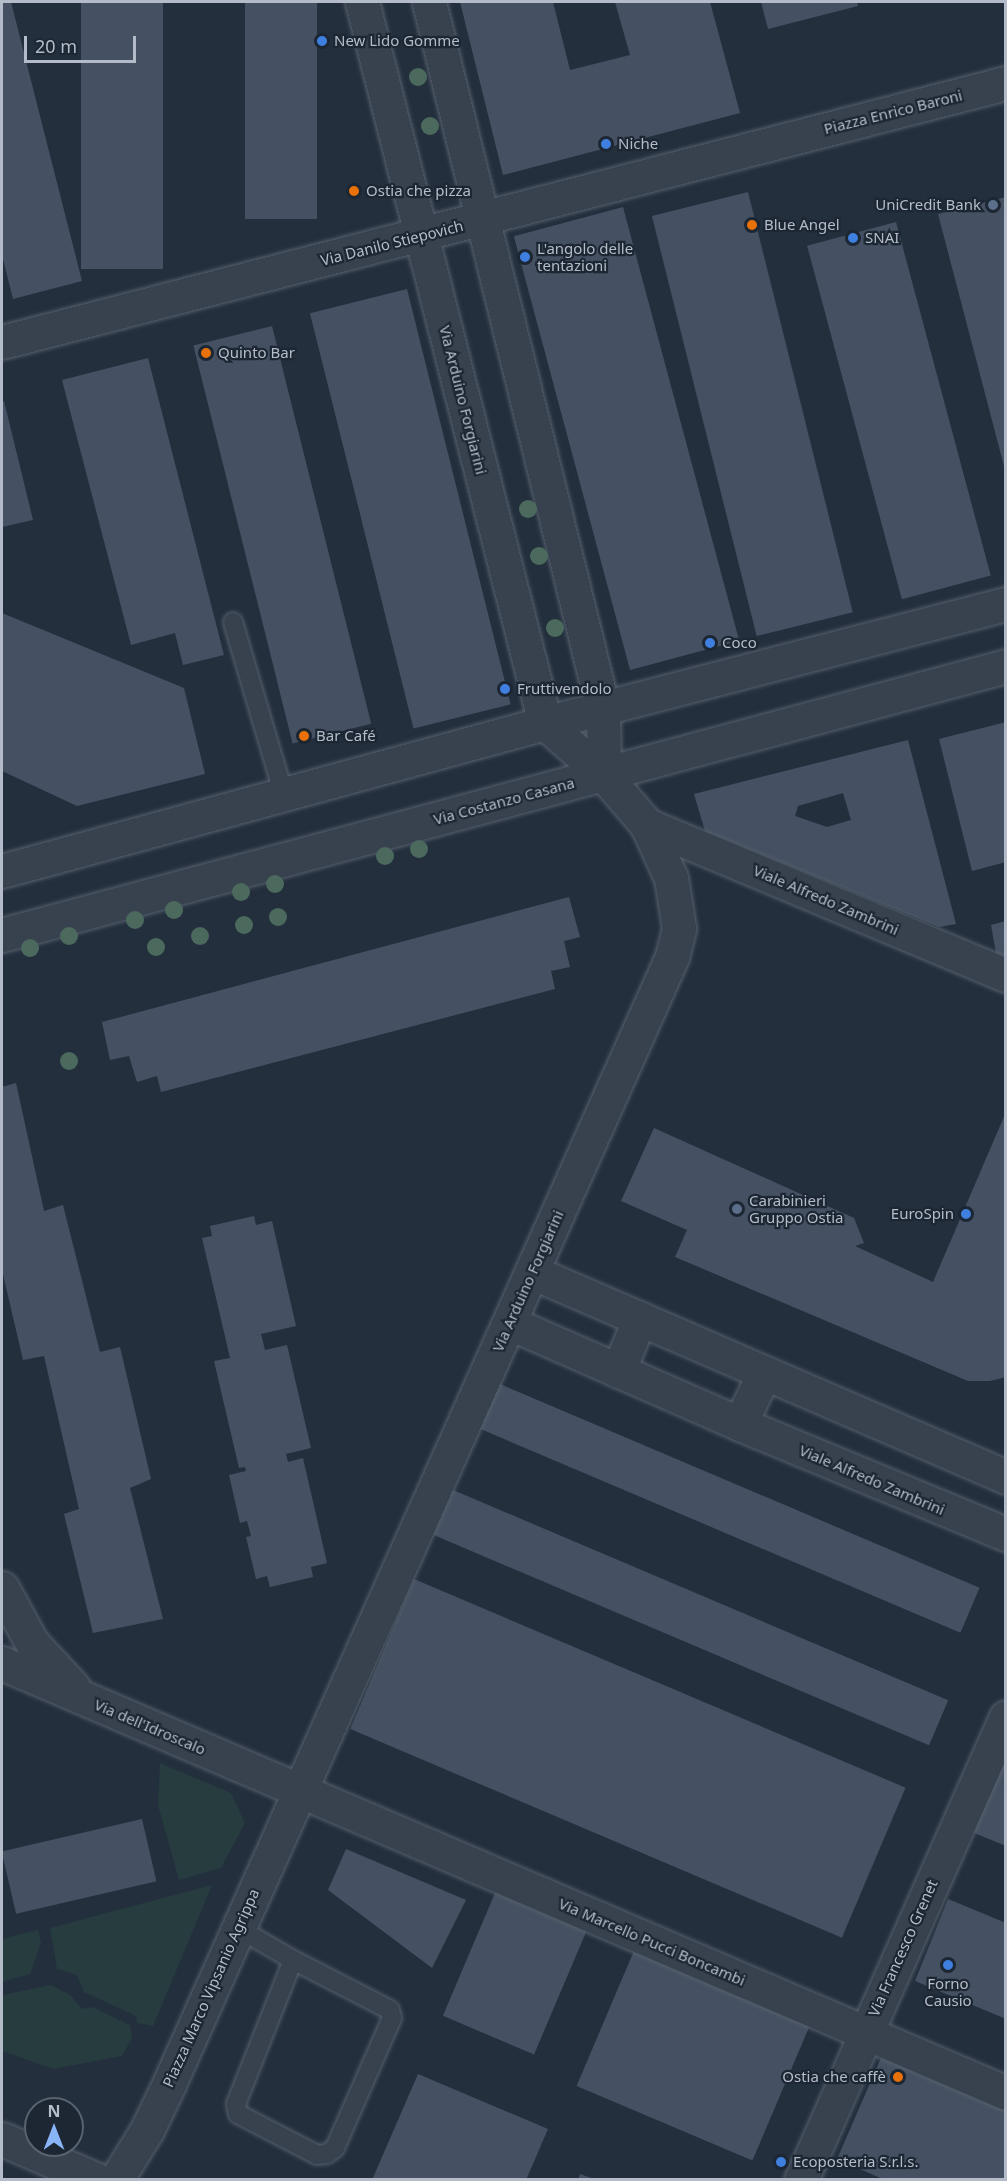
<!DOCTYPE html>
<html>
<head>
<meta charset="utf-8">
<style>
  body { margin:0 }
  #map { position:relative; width:1007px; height:2181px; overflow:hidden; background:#242f3e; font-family:"Noto Sans",sans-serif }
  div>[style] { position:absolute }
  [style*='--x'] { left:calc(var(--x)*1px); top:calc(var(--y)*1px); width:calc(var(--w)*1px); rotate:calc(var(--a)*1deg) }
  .green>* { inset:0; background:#263c3f }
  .building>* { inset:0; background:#455162; transform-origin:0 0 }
  .roads { filter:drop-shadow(0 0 2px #565f6c) drop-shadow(0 0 2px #565f6c) }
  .service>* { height:18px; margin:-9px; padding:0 9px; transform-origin:9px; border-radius:9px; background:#38414e }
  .minor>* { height:33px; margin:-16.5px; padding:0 16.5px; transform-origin:16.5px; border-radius:16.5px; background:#38414e }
  .trees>* { width:18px; height:18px; margin:-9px; border-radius:50%; background:#4b6a5d }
  .dots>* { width:16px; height:16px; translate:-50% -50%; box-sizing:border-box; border:3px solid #1d2633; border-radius:50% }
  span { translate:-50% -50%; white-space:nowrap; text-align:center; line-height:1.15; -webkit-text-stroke:4.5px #1d2633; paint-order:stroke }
  .poi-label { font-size:15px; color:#b4bcc9 }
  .left { translate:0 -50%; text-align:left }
  .right { translate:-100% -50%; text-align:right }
  .street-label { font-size:15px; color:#b4bcc9 }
  .frame { position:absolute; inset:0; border:3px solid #b4bcc9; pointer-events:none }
  .north { position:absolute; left:24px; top:2097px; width:60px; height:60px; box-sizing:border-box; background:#1d2633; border:2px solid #59626f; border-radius:50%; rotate:0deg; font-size:16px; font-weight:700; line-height:24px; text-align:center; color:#b4bcc9 }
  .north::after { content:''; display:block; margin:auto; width:21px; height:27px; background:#8ab4f8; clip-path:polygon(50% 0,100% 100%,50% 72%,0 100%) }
  .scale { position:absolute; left:24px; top:36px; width:112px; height:27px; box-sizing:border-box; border:3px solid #b4bcc9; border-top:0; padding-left:8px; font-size:18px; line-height:21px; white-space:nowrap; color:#b4bcc9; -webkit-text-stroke:4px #1d2633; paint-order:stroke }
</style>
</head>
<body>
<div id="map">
  <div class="green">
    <i style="clip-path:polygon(160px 1763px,231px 1793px,245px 1823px,221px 1868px,179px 1880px,158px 1805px)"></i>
    <i style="clip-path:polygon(212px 1885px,153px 2026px,137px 2023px,136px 2016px,84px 1992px,77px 1975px,57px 1969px,50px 1928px)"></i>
    <i style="clip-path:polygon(38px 1930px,41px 1943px,30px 1974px,2px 1982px,2px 1939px)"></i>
    <i style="clip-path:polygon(51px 1985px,70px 1995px,82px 2009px,92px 2007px,130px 2025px,132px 2038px,122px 2056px,53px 2069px,2px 2051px,2px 1995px)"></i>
  </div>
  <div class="building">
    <i style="clip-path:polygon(2px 2px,11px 2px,82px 281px,13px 299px,2px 255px)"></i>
    <i style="left:81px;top:2px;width:82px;height:267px"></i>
    <i style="left:245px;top:2px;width:72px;height:217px"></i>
    <i style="clip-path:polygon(460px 2px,553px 2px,570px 70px,630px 55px,615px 2px,710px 2px,740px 113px,503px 175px)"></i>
    <i style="clip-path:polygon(761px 2px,857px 2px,858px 6px,768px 29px)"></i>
    <i style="left:748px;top:192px;width:433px;height:99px;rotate:76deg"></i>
    <i style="clip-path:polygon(1006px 197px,1006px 469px,1005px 470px,938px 214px)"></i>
    <i style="left:623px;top:207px;width:449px;height:113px;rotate:75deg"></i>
    <i style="left:896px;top:222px;width:366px;height:92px;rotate:75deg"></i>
    <i style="left:407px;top:289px;width:428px;height:100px;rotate:76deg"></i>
    <i style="left:272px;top:326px;width:410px;height:81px;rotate:76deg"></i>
    <i style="clip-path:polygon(148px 358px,224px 655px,183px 665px,175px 633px,131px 645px,62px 380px)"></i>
    <i style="clip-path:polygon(4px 401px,33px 520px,2px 527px,2px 402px)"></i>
    <i style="clip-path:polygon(2px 613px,184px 688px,205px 774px,77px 806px,2px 771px)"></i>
    <i style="clip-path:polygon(1006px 722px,1006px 862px,972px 871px,939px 739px)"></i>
    <i style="clip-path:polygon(evenodd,908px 740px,956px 924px,939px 927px,705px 831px,694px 794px,908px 740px,843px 793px,851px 820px,827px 827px,795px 816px,798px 806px,843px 793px)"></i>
    <i style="clip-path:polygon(569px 897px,580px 937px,564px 941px,570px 967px,551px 971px,555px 989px,161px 1092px,157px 1076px,137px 1082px,129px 1056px,110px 1060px,102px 1022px)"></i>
    <i style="clip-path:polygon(1006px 921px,1006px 957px,996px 953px,991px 925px)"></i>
    <i style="clip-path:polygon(16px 1083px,44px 1211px,63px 1205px,100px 1352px,120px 1347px,151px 1479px,130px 1488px,163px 1619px,93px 1633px,64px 1514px,79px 1509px,44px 1356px,23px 1360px,2px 1270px,2px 1087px)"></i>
    <i style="clip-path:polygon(1006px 1112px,1006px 1377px,990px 1381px,968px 1381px,675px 1257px,687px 1230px,621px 1201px,654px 1128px,854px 1218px,864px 1243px,855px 1246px,933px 1282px)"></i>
    <i style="clip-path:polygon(254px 1216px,256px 1225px,272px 1221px,296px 1326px,261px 1334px,265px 1350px,287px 1345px,311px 1448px,286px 1454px,288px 1462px,303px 1458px,327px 1563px,311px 1567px,313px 1577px,270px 1587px,267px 1576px,256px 1579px,246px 1537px,251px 1536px,247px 1521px,240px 1523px,229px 1475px,246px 1471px,245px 1467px,239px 1468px,214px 1361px,230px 1358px,202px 1238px,212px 1236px,210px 1226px)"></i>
    <i style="left:488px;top:1379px;width:534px;height:49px;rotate:23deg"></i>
    <i style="left:453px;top:1490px;width:538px;height:49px;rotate:23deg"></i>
    <i style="left:414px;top:1579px;width:534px;height:163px;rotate:23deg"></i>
    <i style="clip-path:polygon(1006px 1754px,1006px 1846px,972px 1832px)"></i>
    <i style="left:142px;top:1819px;width:64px;height:144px;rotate:77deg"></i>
    <i style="clip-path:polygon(346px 1849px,466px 1900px,432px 1968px,328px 1890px)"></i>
    <i style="left:498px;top:1886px;width:99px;height:141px;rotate:23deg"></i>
    <i style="clip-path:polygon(948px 1899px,1006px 1923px,1006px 2019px,915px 1981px)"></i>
    <i style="left:636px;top:1946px;width:191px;height:152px;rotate:23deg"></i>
    <i style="clip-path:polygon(884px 2051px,1006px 2102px,1005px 2180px,885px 2180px,837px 2159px)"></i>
    <i style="clip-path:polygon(418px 2074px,548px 2129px,526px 2180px,372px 2180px)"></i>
    <i style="clip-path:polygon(580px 2174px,594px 2179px,594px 2180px,578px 2180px)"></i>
  </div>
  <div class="roads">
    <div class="service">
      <i style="--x:233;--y:622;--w:180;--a:73.6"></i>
      <i style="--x:238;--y:1928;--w:64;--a:30.2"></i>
      <i style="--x:293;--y:1960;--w:155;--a:111.6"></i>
      <i style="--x:236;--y:2104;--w:10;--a:79"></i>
      <i style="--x:238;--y:2114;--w:89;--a:27.4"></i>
      <i style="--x:317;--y:2155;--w:10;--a:-6"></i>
      <i style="--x:327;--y:2154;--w:10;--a:-37"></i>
      <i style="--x:335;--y:2148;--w:142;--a:-66.3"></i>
      <i style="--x:392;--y:2018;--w:8;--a:-104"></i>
      <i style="--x:390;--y:2010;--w:109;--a:-152.7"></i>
    </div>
    <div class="minor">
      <i style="--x:429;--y:2;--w:728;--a:76.17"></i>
      <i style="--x:603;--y:709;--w:66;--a:89.1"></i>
      <i style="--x:2;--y:342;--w:1037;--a:-14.47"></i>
      <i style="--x:647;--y:825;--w:389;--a:22.7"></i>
      <i style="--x:2;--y:871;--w:563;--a:-15.25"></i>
      <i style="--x:545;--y:723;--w:476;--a:-14.5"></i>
      <i style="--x:2;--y:935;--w:1039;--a:-15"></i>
      <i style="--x:532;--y:1272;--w:516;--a:23.39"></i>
      <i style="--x:510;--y:1323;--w:251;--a:23.7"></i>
      <i style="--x:740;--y:1424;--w:288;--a:22.5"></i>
      <i style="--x:618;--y:1371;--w:57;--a:-67.5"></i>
      <i style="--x:740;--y:1424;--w:56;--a:-64.8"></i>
      <i style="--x:2;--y:1588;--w:63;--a:61.4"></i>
      <i style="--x:32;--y:1643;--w:60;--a:47"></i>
      <i style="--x:2;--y:1663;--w:1092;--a:23.18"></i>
      <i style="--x:2;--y:2139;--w:103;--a:23.3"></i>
      <i style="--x:116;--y:2180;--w:59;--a:-58.2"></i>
      <i style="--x:147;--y:2130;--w:51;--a:-64.4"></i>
      <i style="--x:169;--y:2084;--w:1234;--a:-65.95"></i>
      <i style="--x:672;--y:957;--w:30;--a:-76"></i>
      <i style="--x:679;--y:928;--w:51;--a:-99.1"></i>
      <i style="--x:671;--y:878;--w:58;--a:-114.4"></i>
      <i style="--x:647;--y:825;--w:66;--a:-130.7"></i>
      <i style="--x:604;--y:775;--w:79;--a:-138.6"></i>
      <i style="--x:545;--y:723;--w:744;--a:-104.24"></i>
      <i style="--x:801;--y:2180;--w:506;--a:-66.12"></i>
    </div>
  </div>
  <div class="trees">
    <i style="left:418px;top:77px"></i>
    <i style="left:430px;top:126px"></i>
    <i style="left:528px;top:509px"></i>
    <i style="left:539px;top:556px"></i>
    <i style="left:555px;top:628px"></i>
    <i style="left:419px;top:849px"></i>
    <i style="left:385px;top:856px"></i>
    <i style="left:275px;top:884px"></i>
    <i style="left:241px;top:892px"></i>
    <i style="left:174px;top:910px"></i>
    <i style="left:278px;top:917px"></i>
    <i style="left:135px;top:920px"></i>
    <i style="left:244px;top:925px"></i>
    <i style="left:69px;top:936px"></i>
    <i style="left:200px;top:936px"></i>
    <i style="left:156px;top:947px"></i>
    <i style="left:30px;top:948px"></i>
    <i style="left:69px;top:1061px"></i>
  </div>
  <div class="dots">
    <i style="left:322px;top:41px;background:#3f7fe0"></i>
    <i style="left:606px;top:144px;background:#3f7fe0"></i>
    <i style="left:354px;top:191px;background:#e8710a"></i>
    <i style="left:993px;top:205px;background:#5c6f8a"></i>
    <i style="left:752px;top:225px;background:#e8710a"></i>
    <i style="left:853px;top:238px;background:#3f7fe0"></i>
    <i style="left:525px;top:257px;background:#3f7fe0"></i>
    <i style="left:206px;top:353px;background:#e8710a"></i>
    <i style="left:710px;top:643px;background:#3f7fe0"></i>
    <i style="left:505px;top:689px;background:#3f7fe0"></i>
    <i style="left:304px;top:736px;background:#e8710a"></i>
    <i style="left:737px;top:1209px;background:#5c6f8a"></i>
    <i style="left:966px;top:1214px;background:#3f7fe0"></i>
    <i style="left:948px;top:1965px;background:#3f7fe0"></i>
    <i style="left:898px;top:2077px;background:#e8710a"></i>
    <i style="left:781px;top:2162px;background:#3f7fe0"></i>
  </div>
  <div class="poi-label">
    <span class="left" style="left:334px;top:41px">New Lido Gomme</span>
    <span class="left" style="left:618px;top:144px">Niche</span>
    <span class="left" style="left:366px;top:191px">Ostia che pizza</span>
    <span class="right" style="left:981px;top:205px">UniCredit Bank</span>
    <span class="left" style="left:764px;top:225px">Blue Angel</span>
    <span class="left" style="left:865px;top:238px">SNAI</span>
    <span class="left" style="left:537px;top:257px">L'angolo delle<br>tentazioni</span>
    <span class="left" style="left:218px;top:353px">Quinto Bar</span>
    <span class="left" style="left:722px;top:643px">Coco</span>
    <span class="left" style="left:517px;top:689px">Fruttivendolo</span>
    <span class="left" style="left:316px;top:736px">Bar Café</span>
    <span class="left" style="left:749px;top:1209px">Carabinieri<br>Gruppo Ostia</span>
    <span class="right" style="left:954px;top:1214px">EuroSpin</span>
    <span style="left:948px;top:1992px">Forno<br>Causio</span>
    <span class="right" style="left:886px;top:2077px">Ostia che caffè</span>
    <span class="left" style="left:793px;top:2162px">Ecoposteria S.r.l.s.</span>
  </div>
  <div class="street-label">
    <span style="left:893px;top:112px;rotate:-14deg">Piazza Enrico Baroni</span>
    <span style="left:392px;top:243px;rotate:-14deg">Via Danilo Stiepovich</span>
    <span style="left:463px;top:400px;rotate:76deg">Via Arduino Forgiarini</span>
    <span style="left:504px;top:801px;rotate:-15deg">Via Costanzo Casana</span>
    <span style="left:826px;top:900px;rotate:23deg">Viale Alfredo Zambrini</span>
    <span style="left:528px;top:1281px;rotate:-66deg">Via Arduino Forgiarini</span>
    <span style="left:872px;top:1480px;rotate:23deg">Viale Alfredo Zambrini</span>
    <span style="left:150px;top:1727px;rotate:23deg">Via dell'Idroscalo</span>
    <span style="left:652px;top:1942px;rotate:23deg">Via Marcello Pucci Boncambi</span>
    <span style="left:903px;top:1948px;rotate:-66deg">Via Francesco Grenet</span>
    <span style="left:211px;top:1988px;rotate:-66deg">Piazza Marco Vipsanio Agrippa</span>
  </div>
  <div class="frame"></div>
  <div class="north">N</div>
  <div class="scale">20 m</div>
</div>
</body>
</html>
